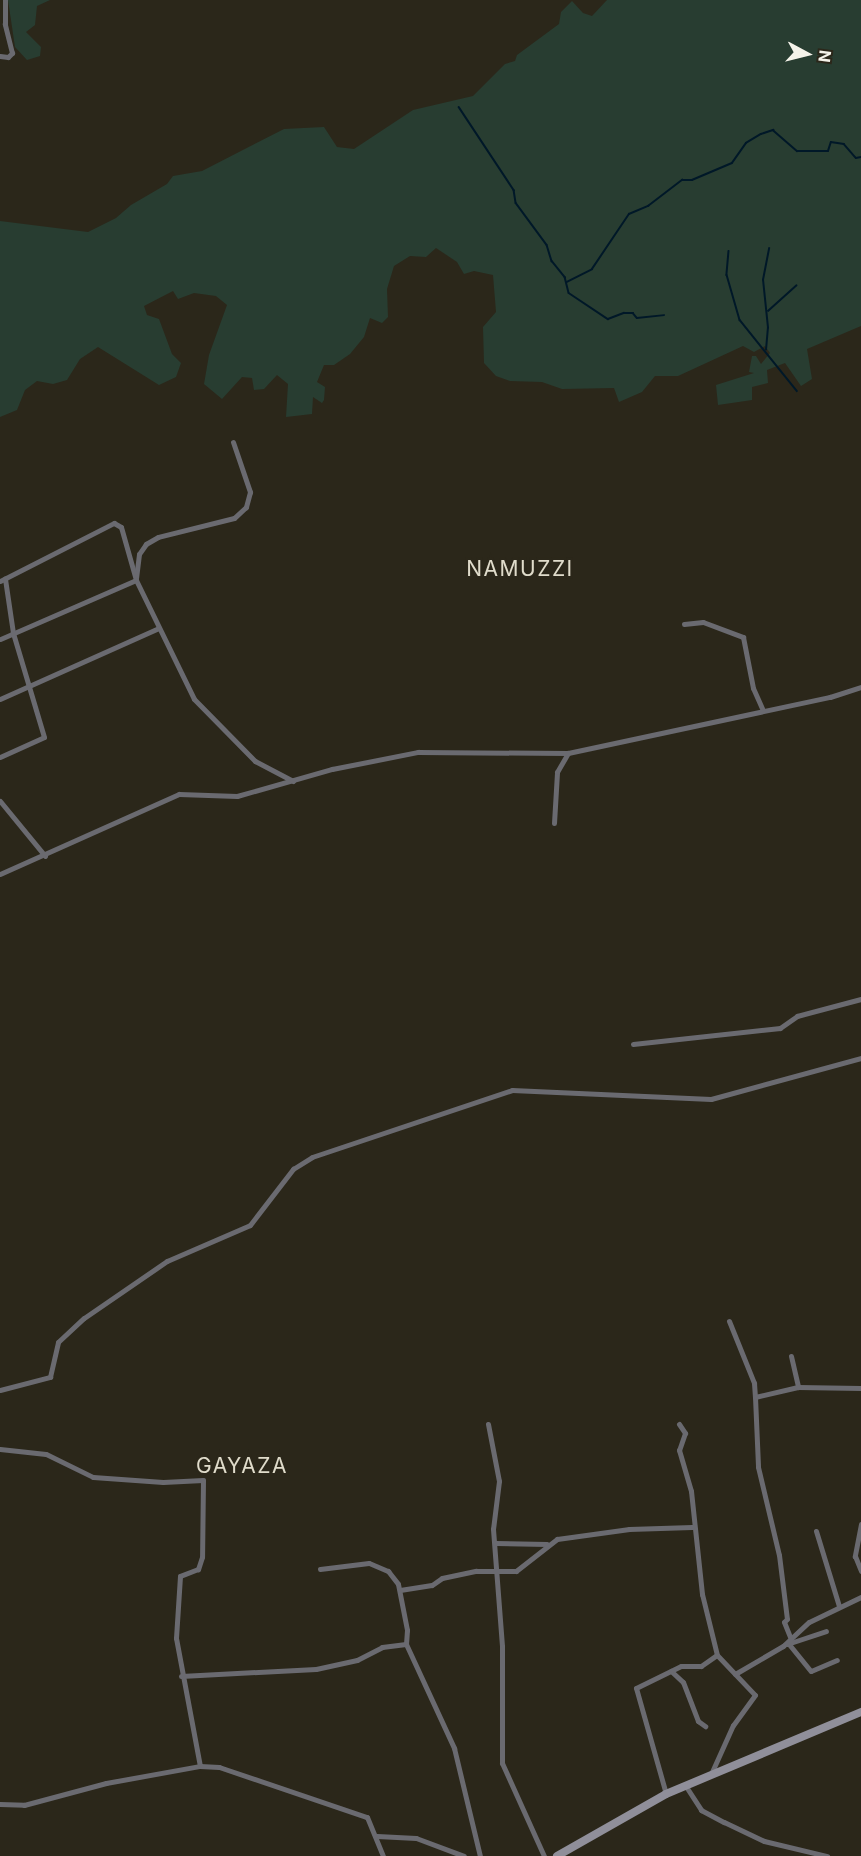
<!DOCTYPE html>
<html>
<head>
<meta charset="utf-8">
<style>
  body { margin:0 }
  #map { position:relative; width:861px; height:1856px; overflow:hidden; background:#2b271a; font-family:Inter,sans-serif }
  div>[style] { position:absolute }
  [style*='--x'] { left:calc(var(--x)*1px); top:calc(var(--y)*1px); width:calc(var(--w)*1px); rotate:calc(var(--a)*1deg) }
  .green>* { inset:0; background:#283d31 }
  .stream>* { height:1.5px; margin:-0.75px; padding:0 0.75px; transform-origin:0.75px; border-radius:0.75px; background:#001828 }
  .minor>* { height:5px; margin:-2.5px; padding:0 2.5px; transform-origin:2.5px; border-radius:2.5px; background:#6a6a70 }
  .secondary>* { height:8px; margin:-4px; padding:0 4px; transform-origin:4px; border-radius:4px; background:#908f9a }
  span { translate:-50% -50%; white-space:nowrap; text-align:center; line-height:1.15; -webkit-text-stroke:4.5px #2b271a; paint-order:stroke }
  .quarter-label { font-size:21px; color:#e0dccb; letter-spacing:1.5px }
  .north { position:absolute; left:777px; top:24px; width:60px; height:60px; -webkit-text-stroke:4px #2b271a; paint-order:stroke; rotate:97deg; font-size:16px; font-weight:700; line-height:24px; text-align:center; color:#f5f3ea }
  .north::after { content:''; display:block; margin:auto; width:21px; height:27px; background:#f5f3ea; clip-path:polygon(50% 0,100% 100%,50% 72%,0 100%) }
</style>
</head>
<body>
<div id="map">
  <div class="green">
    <i style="clip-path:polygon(8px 0,50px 0,37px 6px,35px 25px,26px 32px,41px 47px,40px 56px,27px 60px,15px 47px)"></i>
    <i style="clip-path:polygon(607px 0,861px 0,861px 326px,807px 349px,812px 379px,801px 386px,785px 363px,767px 370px,768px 383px,752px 387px,752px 400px,718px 405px,716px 385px,754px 373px,749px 372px,752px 356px,756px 356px,761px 364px,770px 353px,765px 346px,754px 352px,743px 346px,678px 376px,655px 376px,642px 392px,619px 402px,614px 388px,562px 389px,542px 382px,510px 381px,496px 376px,484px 363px,483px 327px,496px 312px,493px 275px,474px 271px,464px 274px,457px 262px,436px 248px,426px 257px,410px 256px,394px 266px,387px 289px,388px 317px,382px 323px,370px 318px,364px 337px,350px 354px,334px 365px,324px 365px,317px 382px,325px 387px,324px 400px,322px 403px,313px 397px,312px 414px,286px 417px,288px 384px,277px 375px,264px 389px,254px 390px,252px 378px,242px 377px,222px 399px,204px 384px,209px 355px,227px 305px,216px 296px,194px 293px,178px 299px,173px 291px,144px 306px,147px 315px,159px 319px,172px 354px,181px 363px,176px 377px,159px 385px,98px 347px,80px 359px,67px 380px,53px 384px,37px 381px,25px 390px,17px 410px,0 417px,0 221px,88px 232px,116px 218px,131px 205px,167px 184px,173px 176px,202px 171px,284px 129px,324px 127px,337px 147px,354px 149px,413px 110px,473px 96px,505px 64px,515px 61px,517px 55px,559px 24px,561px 12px,572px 1px,583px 13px,592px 16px)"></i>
  </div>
  <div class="stream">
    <i style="--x:459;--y:107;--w:100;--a:56.5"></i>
    <i style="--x:514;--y:190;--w:13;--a:81"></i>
    <i style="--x:516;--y:203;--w:52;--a:53.6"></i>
    <i style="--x:547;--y:245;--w:17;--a:73"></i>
    <i style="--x:552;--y:261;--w:21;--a:51"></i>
    <i style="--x:565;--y:277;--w:16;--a:76"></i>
    <i style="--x:569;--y:293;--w:47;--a:33.7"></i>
    <i style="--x:608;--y:319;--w:17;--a:-21"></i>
    <i style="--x:624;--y:313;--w:9;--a:0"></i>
    <i style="--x:633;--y:313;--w:6;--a:51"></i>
    <i style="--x:637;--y:318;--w:27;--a:-6"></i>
    <i style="--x:729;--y:251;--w:24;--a:95"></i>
    <i style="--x:727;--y:275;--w:47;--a:73.9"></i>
    <i style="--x:740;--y:320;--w:91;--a:51.2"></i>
    <i style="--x:567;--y:282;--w:28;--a:-27"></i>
    <i style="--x:592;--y:269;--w:66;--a:-56.1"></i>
    <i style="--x:629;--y:214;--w:21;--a:-23"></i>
    <i style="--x:648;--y:206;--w:43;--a:-37.4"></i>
    <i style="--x:682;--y:180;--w:10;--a:0"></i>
    <i style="--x:692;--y:180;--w:43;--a:-23"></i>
    <i style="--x:732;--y:163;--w:24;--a:-55"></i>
    <i style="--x:746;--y:143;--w:17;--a:-31"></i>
    <i style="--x:761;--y:134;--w:13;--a:-18"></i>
    <i style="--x:773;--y:130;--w:32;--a:41"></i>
    <i style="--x:797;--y:151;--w:31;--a:0"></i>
    <i style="--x:828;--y:151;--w:9;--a:-72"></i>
    <i style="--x:831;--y:142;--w:13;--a:9"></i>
    <i style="--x:844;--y:144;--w:18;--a:49"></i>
    <i style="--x:856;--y:158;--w:5;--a:-11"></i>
    <i style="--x:768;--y:311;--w:38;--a:-42"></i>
    <i style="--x:766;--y:350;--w:22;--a:-85"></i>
    <i style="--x:768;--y:328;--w:48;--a:-95.9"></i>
    <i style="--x:763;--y:280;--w:32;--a:-79"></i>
  </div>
  <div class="minor">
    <i style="--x:0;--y:56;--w:8;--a:7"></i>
    <i style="--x:8;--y:57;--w:6;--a:-45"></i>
    <i style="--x:12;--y:53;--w:30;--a:-104"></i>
    <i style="--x:5;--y:24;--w:24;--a:-90"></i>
    <i style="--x:233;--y:442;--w:53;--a:71.2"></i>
    <i style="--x:250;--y:492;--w:16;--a:105"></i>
    <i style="--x:246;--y:507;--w:16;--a:137"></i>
    <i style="--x:234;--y:518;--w:78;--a:166"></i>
    <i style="--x:158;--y:537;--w:14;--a:150"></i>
    <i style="--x:146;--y:544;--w:12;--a:125"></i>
    <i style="--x:139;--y:554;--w:26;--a:97"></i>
    <i style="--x:136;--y:580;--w:132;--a:64"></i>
    <i style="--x:194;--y:699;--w:87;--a:45.5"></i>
    <i style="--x:255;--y:761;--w:43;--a:27.8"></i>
    <i style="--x:0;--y:581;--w:128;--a:-27"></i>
    <i style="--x:114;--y:523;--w:8;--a:30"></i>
    <i style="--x:121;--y:527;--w:55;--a:74.2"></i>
    <i style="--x:136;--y:580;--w:148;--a:156.5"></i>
    <i style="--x:684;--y:624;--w:19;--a:-6"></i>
    <i style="--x:703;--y:622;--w:43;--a:20.6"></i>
    <i style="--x:743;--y:637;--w:52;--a:78.9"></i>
    <i style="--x:753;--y:688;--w:24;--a:66"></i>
    <i style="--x:0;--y:699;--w:174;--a:-24.1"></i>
    <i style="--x:0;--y:757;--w:48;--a:-24.4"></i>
    <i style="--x:44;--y:737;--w:109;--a:-106.6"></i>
    <i style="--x:13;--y:633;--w:55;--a:-98.4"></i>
    <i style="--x:0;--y:801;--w:71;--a:50.7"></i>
    <i style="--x:554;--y:823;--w:51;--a:-86.6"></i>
    <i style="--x:557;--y:772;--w:22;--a:-60"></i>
    <i style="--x:0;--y:874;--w:196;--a:-24.1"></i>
    <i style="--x:179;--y:794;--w:58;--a:2"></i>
    <i style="--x:237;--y:796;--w:99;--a:-15.9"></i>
    <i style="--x:332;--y:769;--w:88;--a:-11.2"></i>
    <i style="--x:418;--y:752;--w:150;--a:0.4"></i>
    <i style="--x:568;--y:753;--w:268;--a:-12.1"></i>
    <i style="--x:830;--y:697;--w:33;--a:-18"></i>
    <i style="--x:633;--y:1044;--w:148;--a:-6.2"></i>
    <i style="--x:780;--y:1028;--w:21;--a:-35"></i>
    <i style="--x:797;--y:1016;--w:66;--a:-14.9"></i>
    <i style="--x:729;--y:1321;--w:67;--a:68"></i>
    <i style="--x:754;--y:1383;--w:14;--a:86"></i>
    <i style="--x:755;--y:1397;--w:44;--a:-13.1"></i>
    <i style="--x:798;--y:1387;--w:63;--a:0.9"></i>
    <i style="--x:791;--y:1356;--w:32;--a:77"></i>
    <i style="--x:0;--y:1390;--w:52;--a:-14.6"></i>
    <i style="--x:50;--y:1377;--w:36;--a:-77"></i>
    <i style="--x:58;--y:1342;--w:35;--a:-43"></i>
    <i style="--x:84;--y:1318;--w:101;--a:-34.5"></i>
    <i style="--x:167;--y:1261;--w:90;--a:-23.4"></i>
    <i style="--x:250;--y:1225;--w:71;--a:-52.5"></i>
    <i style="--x:293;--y:1169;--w:22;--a:-32"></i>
    <i style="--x:312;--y:1157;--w:211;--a:-18.5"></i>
    <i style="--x:512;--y:1090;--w:199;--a:2.6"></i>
    <i style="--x:711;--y:1099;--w:156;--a:-15.3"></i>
    <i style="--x:755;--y:1397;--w:70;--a:87.5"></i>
    <i style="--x:758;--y:1467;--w:90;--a:76.6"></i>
    <i style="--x:779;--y:1555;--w:64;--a:82.9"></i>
    <i style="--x:787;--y:1619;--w:4;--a:135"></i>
    <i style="--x:784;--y:1622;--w:16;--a:68"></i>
    <i style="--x:488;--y:1424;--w:58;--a:79.1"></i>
    <i style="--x:499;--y:1481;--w:48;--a:97.1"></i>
    <i style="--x:493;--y:1529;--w:117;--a:85.6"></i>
    <i style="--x:502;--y:1646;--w:117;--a:90"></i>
    <i style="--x:502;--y:1763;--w:102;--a:65.7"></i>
    <i style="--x:679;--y:1424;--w:11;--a:56"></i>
    <i style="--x:685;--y:1433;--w:18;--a:109"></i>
    <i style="--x:679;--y:1450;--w:43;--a:73.7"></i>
    <i style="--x:691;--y:1491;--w:104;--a:83.9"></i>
    <i style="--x:702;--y:1594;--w:63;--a:76.2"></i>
    <i style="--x:717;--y:1655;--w:55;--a:46.5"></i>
    <i style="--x:755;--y:1695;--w:37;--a:126"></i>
    <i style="--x:733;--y:1725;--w:54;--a:114.2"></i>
    <i style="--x:0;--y:1449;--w:46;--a:6.2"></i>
    <i style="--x:46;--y:1454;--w:52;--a:26.1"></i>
    <i style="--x:93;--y:1477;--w:70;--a:4.1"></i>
    <i style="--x:163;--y:1482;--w:40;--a:-2.9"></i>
    <i style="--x:203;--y:1480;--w:77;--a:90.7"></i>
    <i style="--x:202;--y:1557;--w:13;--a:108"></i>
    <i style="--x:198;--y:1569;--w:19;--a:159"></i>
    <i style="--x:180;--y:1576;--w:62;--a:93.7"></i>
    <i style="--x:176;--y:1638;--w:130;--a:79.4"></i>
    <i style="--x:861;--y:1524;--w:33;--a:101"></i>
    <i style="--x:855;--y:1556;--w:16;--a:68"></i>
    <i style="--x:816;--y:1531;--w:78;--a:73"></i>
    <i style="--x:495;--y:1543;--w:52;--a:1.1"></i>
    <i style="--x:320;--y:1569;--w:49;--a:-7"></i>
    <i style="--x:369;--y:1563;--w:21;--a:23"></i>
    <i style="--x:388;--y:1571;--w:16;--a:52"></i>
    <i style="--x:398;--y:1584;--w:47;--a:78.9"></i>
    <i style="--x:407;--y:1630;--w:14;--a:94"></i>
    <i style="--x:406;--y:1644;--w:115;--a:65.2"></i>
    <i style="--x:454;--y:1748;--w:111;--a:76.5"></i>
    <i style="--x:400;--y:1590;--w:32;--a:-9"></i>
    <i style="--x:432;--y:1585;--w:12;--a:-35"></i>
    <i style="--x:442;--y:1578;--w:35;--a:-12"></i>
    <i style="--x:476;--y:1571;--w:40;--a:0"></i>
    <i style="--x:516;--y:1571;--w:52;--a:-38"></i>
    <i style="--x:557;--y:1539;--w:73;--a:-7.9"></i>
    <i style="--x:629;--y:1529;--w:63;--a:-1.8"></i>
    <i style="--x:788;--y:1643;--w:36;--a:51"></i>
    <i style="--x:811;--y:1671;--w:28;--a:-23"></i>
    <i style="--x:787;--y:1644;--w:41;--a:-18.4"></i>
    <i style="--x:671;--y:1671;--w:16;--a:43"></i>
    <i style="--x:683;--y:1682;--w:42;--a:69"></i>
    <i style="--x:698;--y:1721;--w:9;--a:36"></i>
    <i style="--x:735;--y:1674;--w:56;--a:-30.3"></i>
    <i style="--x:783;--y:1646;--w:35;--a:-43"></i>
    <i style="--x:809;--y:1622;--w:58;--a:-25.7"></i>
    <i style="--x:181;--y:1676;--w:135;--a:-3"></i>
    <i style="--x:316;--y:1669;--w:42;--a:-12.4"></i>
    <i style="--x:357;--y:1660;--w:28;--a:-27"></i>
    <i style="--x:382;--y:1647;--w:24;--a:-7"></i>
    <i style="--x:685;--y:1785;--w:30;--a:57"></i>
    <i style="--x:701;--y:1810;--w:26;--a:28"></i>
    <i style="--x:724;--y:1822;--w:44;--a:25.4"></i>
    <i style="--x:764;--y:1841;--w:65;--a:13.4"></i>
    <i style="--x:666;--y:1794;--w:110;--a:-105.8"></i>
    <i style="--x:636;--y:1688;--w:50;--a:-26.1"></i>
    <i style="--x:681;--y:1666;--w:20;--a:0"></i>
    <i style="--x:701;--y:1666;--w:19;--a:-35"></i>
    <i style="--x:0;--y:1804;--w:24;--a:2"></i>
    <i style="--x:24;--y:1805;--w:85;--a:-15"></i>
    <i style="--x:106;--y:1783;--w:96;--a:-10.3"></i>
    <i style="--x:200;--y:1766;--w:19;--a:3"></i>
    <i style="--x:219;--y:1767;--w:156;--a:18.7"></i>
    <i style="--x:367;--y:1817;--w:42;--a:67.7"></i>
    <i style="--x:377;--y:1836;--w:39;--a:3"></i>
    <i style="--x:416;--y:1838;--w:51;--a:20.6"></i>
  </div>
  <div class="secondary">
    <i style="--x:557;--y:1856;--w:125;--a:-29.6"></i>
    <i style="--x:666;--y:1794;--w:212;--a:-22.8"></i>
  </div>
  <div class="quarter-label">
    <span style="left:520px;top:569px">NAMUZZI</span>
    <span style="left:242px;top:1466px">GAYAZA</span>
  </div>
  <div class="north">N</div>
</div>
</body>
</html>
